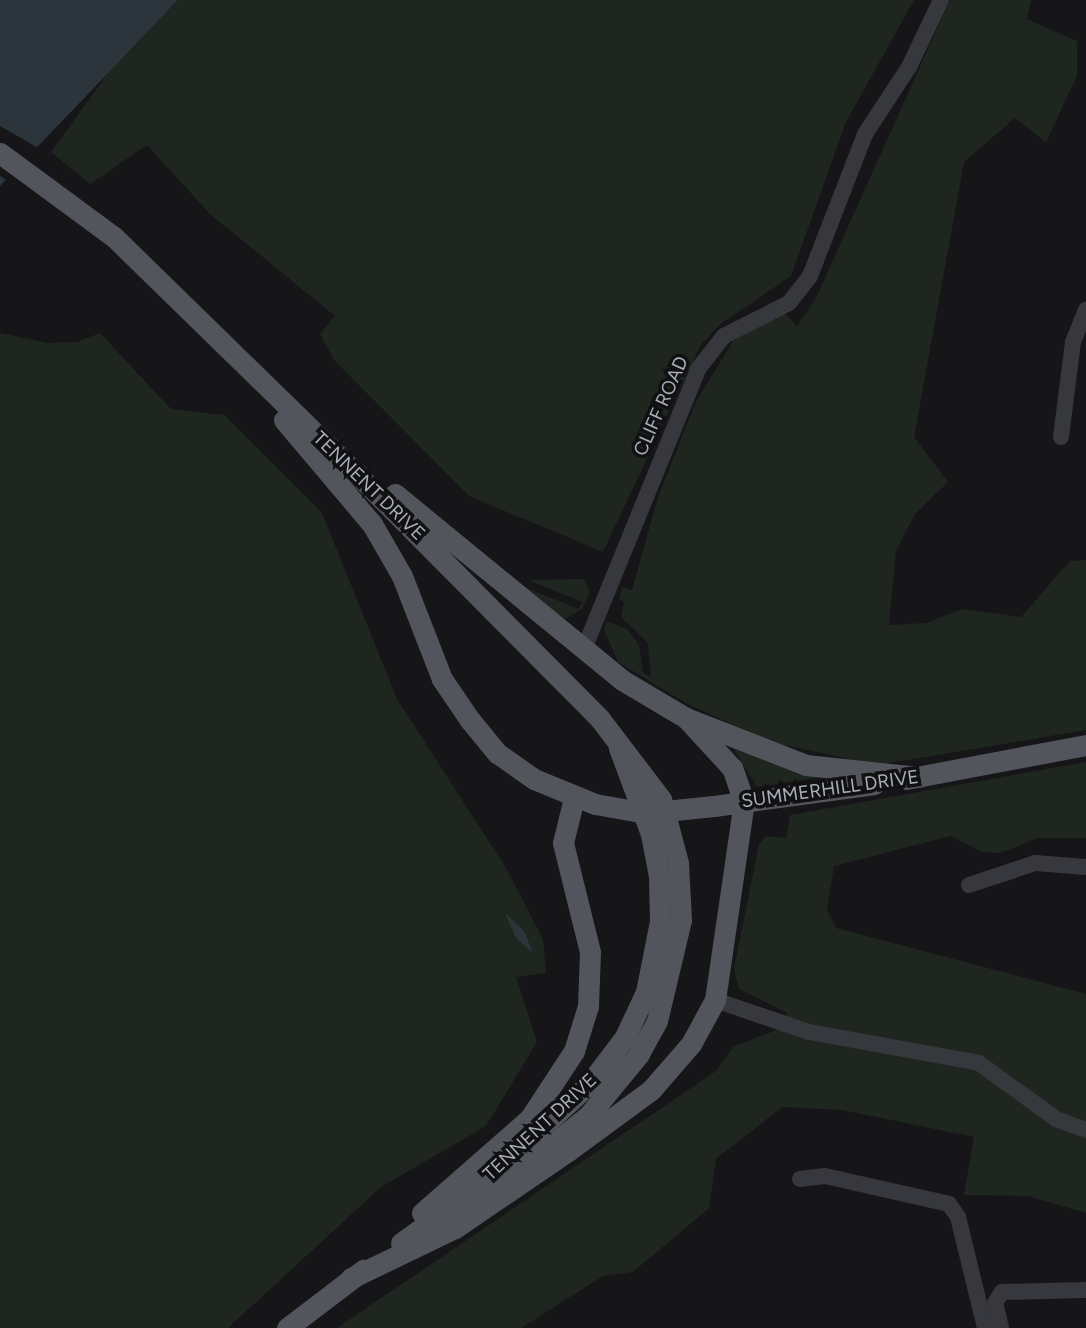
<!DOCTYPE html>
<html>
<head>
<meta charset="utf-8">
<style>
  body { margin:0 }
  #map { position:relative; width:1086px; height:1328px; overflow:hidden; background:#161618; font-family:Figtree,sans-serif }
  div>[style] { position:absolute }
  [style*='--x'] { left:calc(var(--x)*1px); top:calc(var(--y)*1px); width:calc(var(--w)*1px); rotate:calc(var(--a)*1deg) }
  .green>* { inset:0; background:#1e261f }
  .water>* { inset:0; background:#2c353c }
  .pier>* { inset:0; background:#161618 }
  .minor>* { height:16px; margin:-8px; padding:0 8px; transform-origin:8px; border-radius:8px; background:#37383d }
  .major>* { height:21px; margin:-10.5px; padding:0 10.5px; transform-origin:10.5px; border-radius:10.5px; background:#53555c }
  .major-bridge>* { height:21px; margin:-10.5px; padding:0 10.5px; transform-origin:10.5px; border-radius:10.5px; background:#53555c }
  span { translate:-50% -50%; white-space:nowrap; text-align:center; line-height:1.15; -webkit-text-stroke:7px #111113; paint-order:stroke }
  .street-label { font-size:19px; color:#a8adb8 }
</style>
</head>
<body>
<div id="map">
  <div class="green">
    <i style="clip-path:polygon(178px 0,914px 0,846px 122px,791px 276px,719px 325px,700px 346px,603px 552px,469px 496px,334px 360px,320px 334px,335px 316px,210px 214px,147px 145px,90px 184px,51px 152px,108px 73px)"></i>
    <i style="clip-path:polygon(950px 0,1031px 0,1027px 19px,1077px 41px,1077px 76px,1046px 142px,1015px 118px,964px 162px,914px 437px,948px 482px,915px 514px,896px 551px,889px 625px,926px 623px,962px 609px,1021px 617px,1070px 561px,1086px 560px,1086px 730px,877px 765px,770px 742px,686px 703px,618px 662px,604px 630px,607px 621px,627px 629px,639px 645px,643px 673px,651px 677px,648px 643px,621px 617px,624px 602px,619px 599px,622px 587px,632px 590px,658px 497px,696px 402px,733px 341px,785px 313px,797px 326px,816px 298px)"></i>
    <i style="clip-path:polygon(0 333px,48px 343px,77px 342px,100px 333px,171px 409px,224px 415px,322px 513px,397px 699px,506px 868px,543px 939px,546px 973px,516px 977px,537px 1042px,486px 1126px,381px 1187px,228px 1328px,0 1328px)"></i>
    <i style="clip-path:polygon(584px 579px,590px 591px,582px 609px,565px 619px,514px 583px,579px 609px,582px 602px,529px 580px)"></i>
    <i style="clip-path:polygon(729px 741px,832px 775px,757px 787px)"></i>
    <i style="clip-path:polygon(1086px 762px,1086px 838px,1038px 838px,1000px 853px,982px 852px,951px 836px,834px 866px,827px 910px,836px 928px,1086px 994px,1086px 1213px,1028px 1196px,964px 1195px,974px 1137px,842px 1110px,782px 1107px,716px 1159px,709px 1208px,633px 1272px,603px 1276px,521px 1328px,337px 1328px,716px 1071px,733px 1047px,784px 1027px,787px 1013px,739px 989px,734px 968px,759px 844px,766px 836px,786px 838px,790px 815px)"></i>
  </div>
  <div class="water">
    <i style="clip-path:polygon(0 0,178px 0,0 186px)"></i>
    <i style="clip-path:polygon(505px 913px,524px 931px,533px 953px,516px 938px)"></i>
  </div>
  <div class="pier">
    <i style="clip-path:polygon(0 126px,40px 149px,9px 182px,0 176px)"></i>
  </div>
  <div class="minor">
    <i style="--x:1061;--y:437;--w:96;--a:-82.8"></i>
    <i style="--x:1073;--y:342;--w:35;--a:-68"></i>
    <i style="--x:584;--y:649;--w:302;--a:-67.8"></i>
    <i style="--x:698;--y:369;--w:42;--a:-51.8"></i>
    <i style="--x:724;--y:336;--w:73;--a:-26.9"></i>
    <i style="--x:789;--y:303;--w:34;--a:-52"></i>
    <i style="--x:810;--y:276;--w:152;--a:-68.8"></i>
    <i style="--x:865;--y:134;--w:80;--a:-56.7"></i>
    <i style="--x:909;--y:67;--w:74;--a:-64.5"></i>
    <i style="--x:969;--y:885;--w:70;--a:-18.4"></i>
    <i style="--x:1035;--y:863;--w:51;--a:4.5"></i>
    <i style="--x:715;--y:1000;--w:99;--a:18.8"></i>
    <i style="--x:809;--y:1032;--w:173;--a:10.3"></i>
    <i style="--x:979;--y:1063;--w:95;--a:36"></i>
    <i style="--x:1056;--y:1119;--w:32;--a:20"></i>
    <i style="--x:800;--y:1179;--w:25;--a:-7"></i>
    <i style="--x:825;--y:1176;--w:127;--a:12.7"></i>
    <i style="--x:949;--y:1204;--w:16;--a:55"></i>
    <i style="--x:958;--y:1217;--w:114;--a:76.3"></i>
    <i style="--x:1001;--y:1328;--w:26;--a:-103"></i>
    <i style="--x:995;--y:1303;--w:13;--a:-58"></i>
    <i style="--x:1002;--y:1292;--w:84;--a:-1.4"></i>
  </div>
  <div class="major">
    <i style="--x:0;--y:153;--w:142;--a:36.4"></i>
    <i style="--x:114;--y:237;--w:339;--a:44.3"></i>
    <i style="--x:357;--y:474;--w:345;--a:45.2"></i>
    <i style="--x:600;--y:719;--w:101;--a:52.7"></i>
    <i style="--x:661;--y:799;--w:66;--a:75.1"></i>
    <i style="--x:678;--y:863;--w:57;--a:87"></i>
    <i style="--x:681;--y:920;--w:104;--a:103.4"></i>
    <i style="--x:657;--y:1021;--w:38;--a:119"></i>
    <i style="--x:639;--y:1054;--w:80;--a:129.4"></i>
    <i style="--x:588;--y:1116;--w:77;--a:141.3"></i>
    <i style="--x:528;--y:1164;--w:65;--a:153.4"></i>
    <i style="--x:284;--y:420;--w:136;--a:49.8"></i>
    <i style="--x:372;--y:524;--w:60;--a:60"></i>
    <i style="--x:402;--y:576;--w:110;--a:68.8"></i>
    <i style="--x:442;--y:679;--w:50;--a:55.7"></i>
    <i style="--x:470;--y:720;--w:43;--a:50.7"></i>
    <i style="--x:497;--y:753;--w:45;--a:35.1"></i>
    <i style="--x:534;--y:779;--w:66;--a:22.3"></i>
    <i style="--x:395;--y:494;--w:293;--a:39.3"></i>
    <i style="--x:622;--y:680;--w:74;--a:30.7"></i>
    <i style="--x:686;--y:718;--w:129;--a:21.4"></i>
    <i style="--x:806;--y:765;--w:113;--a:6.1"></i>
    <i style="--x:906;--y:779;--w:183;--a:-10.7"></i>
    <i style="--x:714;--y:806;--w:162;--a:-7.8"></i>
    <i style="--x:422;--y:1213;--w:144;--a:-41.3"></i>
    <i style="--x:530;--y:1118;--w:80;--a:-56.7"></i>
    <i style="--x:574;--y:1051;--w:47;--a:-72.7"></i>
    <i style="--x:588;--y:1006;--w:54;--a:-87.9"></i>
    <i style="--x:590;--y:952;--w:112;--a:-103.9"></i>
    <i style="--x:563;--y:843;--w:46;--a:-76.3"></i>
    <i style="--x:401;--y:1243;--w:85;--a:-35.9"></i>
    <i style="--x:470;--y:1193;--w:163;--a:-42.5"></i>
    <i style="--x:590;--y:1083;--w:58;--a:-52.7"></i>
    <i style="--x:625;--y:1037;--w:50;--a:-65"></i>
    <i style="--x:646;--y:992;--w:72;--a:-78.8"></i>
    <i style="--x:660;--y:921;--w:45;--a:-91.3"></i>
    <i style="--x:659;--y:876;--w:43;--a:-100.8"></i>
    <i style="--x:651;--y:834;--w:92;--a:-110.4"></i>
    <i style="--x:351;--y:1278;--w:115;--a:-25.7"></i>
    <i style="--x:455;--y:1228;--w:137;--a:-34.3"></i>
    <i style="--x:568;--y:1151;--w:103;--a:-36.3"></i>
    <i style="--x:651;--y:1090;--w:61;--a:-49"></i>
    <i style="--x:691;--y:1044;--w:50;--a:-61.4"></i>
    <i style="--x:715;--y:1000;--w:200;--a:-81.7"></i>
    <i style="--x:744;--y:802;--w:36;--a:-109"></i>
    <i style="--x:732;--y:768;--w:68;--a:-132.6"></i>
    <i style="--x:287;--y:1328;--w:96;--a:-37.3"></i>
  </div>
  <div class="major-bridge">
    <i style="--x:595;--y:804;--w:52;--a:10"></i>
    <i style="--x:646;--y:813;--w:68;--a:-5.9"></i>
  </div>
  <div class="street-label">
    <span style="left:661px;top:406px;rotate:-66deg">CLIFF ROAD</span>
    <span style="left:369px;top:486px;rotate:44deg">TENNENT DRIVE</span>
    <span style="left:830px;top:789px;rotate:-8deg">SUMMERHILL DRIVE</span>
    <span style="left:540px;top:1127px;rotate:-43deg">TENNENT DRIVE</span>
  </div>
</div>
</body>
</html>
